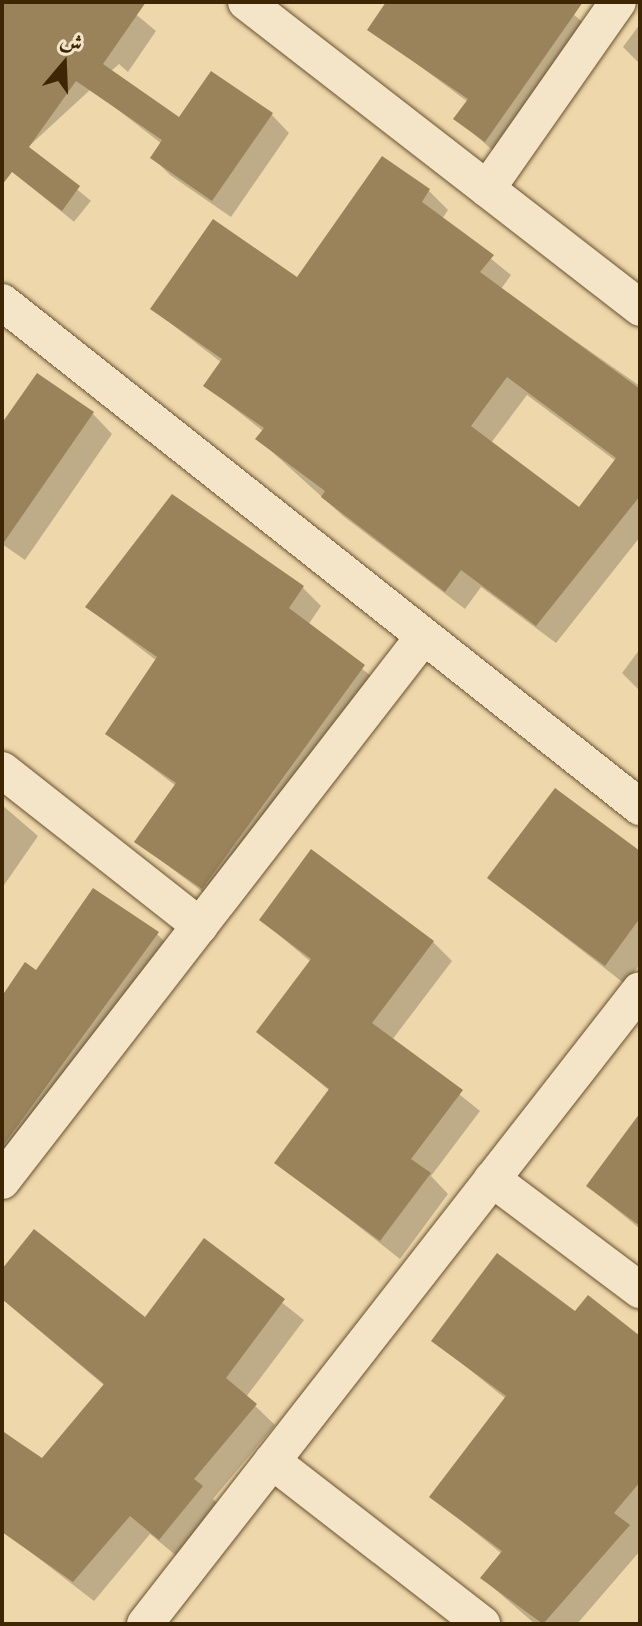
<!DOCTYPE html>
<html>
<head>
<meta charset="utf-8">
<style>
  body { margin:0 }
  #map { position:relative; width:642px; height:1626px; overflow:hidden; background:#eed7ab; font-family:"Gentium Book Plus",Amiri,serif }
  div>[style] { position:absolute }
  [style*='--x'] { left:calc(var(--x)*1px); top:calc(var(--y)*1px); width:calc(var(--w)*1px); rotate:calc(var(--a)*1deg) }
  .shadow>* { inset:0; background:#0003; transform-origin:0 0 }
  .building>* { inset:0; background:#9a825b }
  .roads { filter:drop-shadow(0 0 2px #6a522e) drop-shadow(0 0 2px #6a522e) }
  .minor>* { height:36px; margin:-18px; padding:0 18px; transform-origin:18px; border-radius:18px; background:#f4e5c8 }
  span { translate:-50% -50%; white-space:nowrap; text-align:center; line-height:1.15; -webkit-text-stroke:6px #f4e5c8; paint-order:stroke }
  .frame { position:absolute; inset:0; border:4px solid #3e2604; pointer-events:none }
  .north { position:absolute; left:24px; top:24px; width:80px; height:80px; -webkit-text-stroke:6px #f4e5c8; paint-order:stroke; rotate:19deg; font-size:22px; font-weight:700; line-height:32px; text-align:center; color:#3e2604 }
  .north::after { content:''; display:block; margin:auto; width:28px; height:36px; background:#3e2604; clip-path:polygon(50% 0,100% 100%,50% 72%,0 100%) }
</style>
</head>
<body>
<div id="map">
  <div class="shadow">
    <i style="clip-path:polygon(2px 2px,121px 2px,156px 31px,128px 72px,119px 64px,110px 72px,179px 120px,272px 115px,289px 133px,231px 217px,170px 175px,153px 158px,162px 144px,91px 89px,2px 171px)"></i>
    <i style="clip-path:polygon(388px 2px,560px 2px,591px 30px,502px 158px,456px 119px,468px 102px,370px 29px)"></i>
    <i style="clip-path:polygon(640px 24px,640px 64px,623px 47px)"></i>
    <i style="clip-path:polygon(evenodd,382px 158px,429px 191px,448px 210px,442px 219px,511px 275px,501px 289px,640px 386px,640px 537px,556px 643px,481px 587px,465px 609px,343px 516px,258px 439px,263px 431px,206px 386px,222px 363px,152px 309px,297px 280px,382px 158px,527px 395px,616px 461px,579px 510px,491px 443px,527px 395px)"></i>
    <i style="left:42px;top:161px;width:63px;height:27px;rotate:39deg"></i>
    <i style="clip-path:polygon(93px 414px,112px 434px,25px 560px,2px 544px,2px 426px)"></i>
    <i style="clip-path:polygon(172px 497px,303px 588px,321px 606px,308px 625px,382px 685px,221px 906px,137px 842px,176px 786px,107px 733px,157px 661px,87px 607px)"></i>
    <i style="clip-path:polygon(640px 649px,640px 691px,622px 673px)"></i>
    <i style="clip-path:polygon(2px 805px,38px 836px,2px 888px)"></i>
    <i style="clip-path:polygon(640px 853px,640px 964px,625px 984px,489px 878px)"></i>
    <i style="clip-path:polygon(261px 920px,433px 942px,452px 961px,392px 1040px,480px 1111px,431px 1176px,448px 1194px,400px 1259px,277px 1162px,330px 1091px,259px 1032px,311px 962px)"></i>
    <i style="clip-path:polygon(157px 934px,177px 954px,2px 1178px,2px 999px,36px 973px)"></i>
    <i style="clip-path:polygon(640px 1139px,640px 1229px,588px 1186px)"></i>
    <i style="clip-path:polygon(204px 1241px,304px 1320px,246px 1397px,275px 1425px,213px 1499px,222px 1507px,179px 1558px,150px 1534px,94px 1601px,2px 1530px,2px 1430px,43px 1461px,105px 1386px,2px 1299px,2px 1272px,145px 1320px)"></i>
    <i style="clip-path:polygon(575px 1314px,640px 1345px,640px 1551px,577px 1624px,535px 1624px,482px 1578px,502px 1554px,432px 1497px,506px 1399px,434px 1341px)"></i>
  </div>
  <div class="building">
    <i style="clip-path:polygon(2px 2px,146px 2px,103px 64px,179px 117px,211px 71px,273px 113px,212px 201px,150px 158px,162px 140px,76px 81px,29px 147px,80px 186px,62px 211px,12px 172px,2px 185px)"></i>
    <i style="clip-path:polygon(386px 2px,583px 2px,485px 142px,453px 119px,468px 99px,367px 30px)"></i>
    <i style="clip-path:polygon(evenodd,382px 156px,430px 189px,422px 202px,494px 255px,480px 272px,640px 389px,640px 496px,536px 626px,461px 570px,445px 592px,321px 497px,325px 491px,255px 439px,264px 428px,203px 386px,222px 359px,150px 309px,213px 219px,297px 277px,382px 156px,507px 377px,616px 458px,579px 507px,471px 426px,507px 377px)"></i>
    <i style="clip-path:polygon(37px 373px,94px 412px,2px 545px,2px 423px)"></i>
    <i style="clip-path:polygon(172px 494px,304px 586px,289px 608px,365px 665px,202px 889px,134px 842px,176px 783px,105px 734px,157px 657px,85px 607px)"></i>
    <i style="clip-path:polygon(555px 788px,640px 851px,640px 918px,605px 966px,487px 878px)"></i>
    <i style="clip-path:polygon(311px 849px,434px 941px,372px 1023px,463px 1090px,411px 1159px,431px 1173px,380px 1241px,274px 1163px,329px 1089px,256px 1032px,311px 959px,259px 920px)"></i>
    <i style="clip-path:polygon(93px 888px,159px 932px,2px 1147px,2px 996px,25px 962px,36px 970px)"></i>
    <i style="clip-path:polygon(640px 1113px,640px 1226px,586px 1186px)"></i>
    <i style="clip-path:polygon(34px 1229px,145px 1317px,204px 1238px,285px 1299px,226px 1378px,257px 1404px,194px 1479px,203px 1486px,159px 1540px,130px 1516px,73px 1582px,2px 1532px,2px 1431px,42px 1458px,104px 1384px,2px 1299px,2px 1269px)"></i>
    <i style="clip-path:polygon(497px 1253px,575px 1311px,588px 1295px,640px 1336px,640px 1482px,614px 1513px,630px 1525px,543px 1624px,480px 1578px,502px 1551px,429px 1497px,506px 1396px,431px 1341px)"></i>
  </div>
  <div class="roads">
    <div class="minor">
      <i style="--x:246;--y:2;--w:499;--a:37.8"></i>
      <i style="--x:487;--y:189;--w:228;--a:-55"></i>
      <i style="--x:2;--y:302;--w:814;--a:38.36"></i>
      <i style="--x:2;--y:770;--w:252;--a:38.2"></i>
      <i style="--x:492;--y:1179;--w:185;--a:36.9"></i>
      <i style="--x:2;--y:1181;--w:689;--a:-52.25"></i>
      <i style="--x:272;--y:1461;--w:266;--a:37.8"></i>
      <i style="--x:145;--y:1624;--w:804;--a:-52.02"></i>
    </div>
  </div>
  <div class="frame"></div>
  <div class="north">ش</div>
</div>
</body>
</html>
